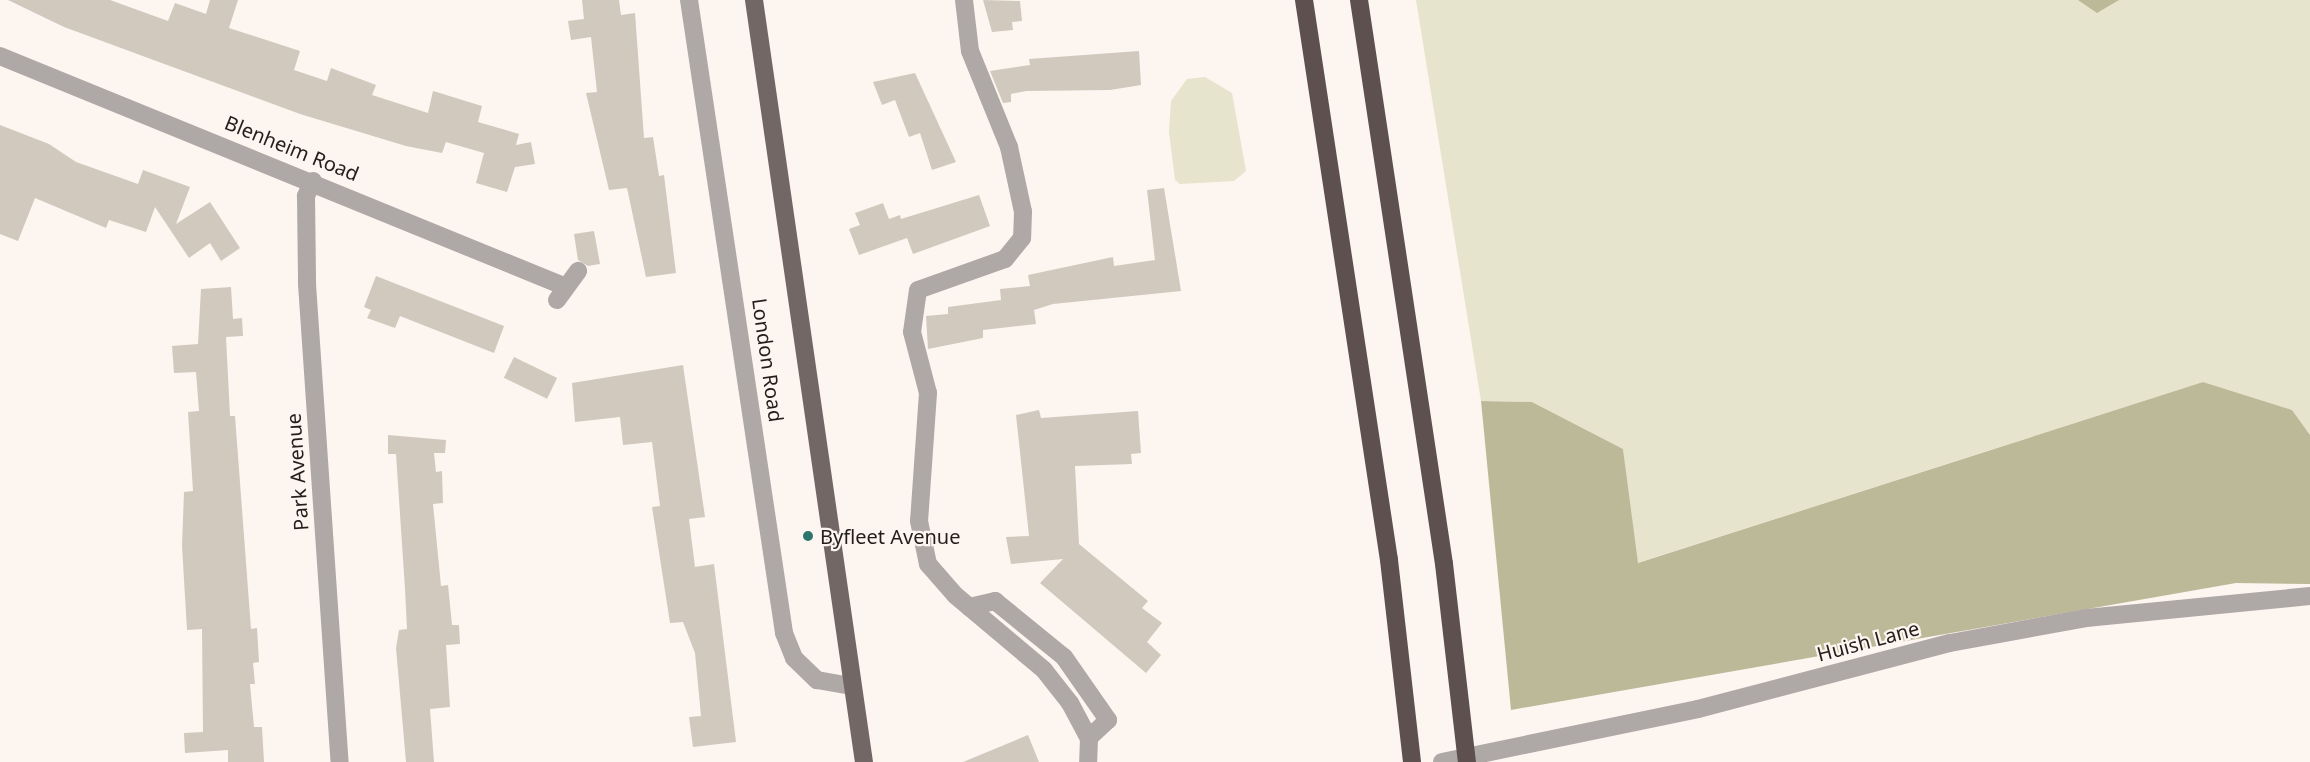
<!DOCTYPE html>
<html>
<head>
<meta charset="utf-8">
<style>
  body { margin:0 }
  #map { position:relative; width:2310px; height:762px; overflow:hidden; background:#fdf5f0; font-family:"Noto Sans",sans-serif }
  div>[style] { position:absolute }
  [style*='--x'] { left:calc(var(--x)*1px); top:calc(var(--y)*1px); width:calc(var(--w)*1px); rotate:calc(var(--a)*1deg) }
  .green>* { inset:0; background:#e6e4cc }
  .forest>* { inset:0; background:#bcb998 }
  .building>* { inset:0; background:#d1c9be; transform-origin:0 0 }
  .minor>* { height:18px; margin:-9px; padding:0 9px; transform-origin:9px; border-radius:9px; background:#aea8a7 }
  .major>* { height:18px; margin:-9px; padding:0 9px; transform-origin:9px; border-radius:9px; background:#736766 }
  .highway>* { height:18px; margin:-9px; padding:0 9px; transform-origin:9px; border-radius:9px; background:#5d504f }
  .dots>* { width:16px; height:16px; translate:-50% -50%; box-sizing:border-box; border:3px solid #fdf5f0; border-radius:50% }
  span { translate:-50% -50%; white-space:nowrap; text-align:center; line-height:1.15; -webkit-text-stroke:4.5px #fdf5f0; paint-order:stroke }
  .street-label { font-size:20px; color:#221e1b }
  .poi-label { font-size:20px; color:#221e1b }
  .left { translate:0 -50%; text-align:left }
</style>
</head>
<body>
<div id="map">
  <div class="green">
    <i style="clip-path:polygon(1416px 0,2310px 0,2310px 435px,2292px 410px,2203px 382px,1637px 563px,1623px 449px,1532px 402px,1481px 401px)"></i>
    <i style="clip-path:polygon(1205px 77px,1232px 93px,1246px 171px,1234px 181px,1180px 184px,1175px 180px,1169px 132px,1171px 101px,1187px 79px)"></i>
  </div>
  <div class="forest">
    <i style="clip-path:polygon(2078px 0,2119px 0,2097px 13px)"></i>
    <i style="clip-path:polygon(2203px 382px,2292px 410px,2310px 435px,2310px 584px,2236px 583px,1511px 710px,1481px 401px,1532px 402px,1623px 449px,1638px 563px)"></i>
  </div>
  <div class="building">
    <i style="clip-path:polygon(8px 0,110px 0,168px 21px,175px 3px,206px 14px,210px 0,238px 0,229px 28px,300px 51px,294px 70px,327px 81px,331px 68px,376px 85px,372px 95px,428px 113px,433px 91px,482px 106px,478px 122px,519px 134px,516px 145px,531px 142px,535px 164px,515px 167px,507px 192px,476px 183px,484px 153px,446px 142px,442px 153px,406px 146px,300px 114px,64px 27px)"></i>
    <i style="clip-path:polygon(582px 0,619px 0,621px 15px,635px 13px,644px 138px,653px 137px,659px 176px,664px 175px,676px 273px,646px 277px,627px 188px,609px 190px,586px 93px,597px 92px,591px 37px,571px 40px,568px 21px,584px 19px)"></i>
    <i style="clip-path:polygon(983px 0,1020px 1px,1022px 21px,1012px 22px,1013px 30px,992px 32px)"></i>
    <i style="clip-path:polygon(1139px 51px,1141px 85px,1110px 90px,1026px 91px,1011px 94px,1011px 102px,1003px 103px,990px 71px,1030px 65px,1029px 59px)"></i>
    <i style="clip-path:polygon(915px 73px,956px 162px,932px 170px,920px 133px,909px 137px,895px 100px,882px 105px,873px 82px)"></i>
    <i style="clip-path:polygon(0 125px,49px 144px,76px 162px,138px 184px,143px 170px,190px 187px,176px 224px,210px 202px,240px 248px,221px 261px,210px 243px,189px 258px,155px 207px,146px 232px,109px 220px,106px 228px,35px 198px,18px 241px,0 234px)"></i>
    <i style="clip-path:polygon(1164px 188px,1181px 291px,1053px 304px,1034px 310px,1036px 324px,983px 330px,983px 338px,928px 349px,926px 316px,948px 314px,948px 307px,1001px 300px,1000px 289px,1030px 286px,1028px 275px,1113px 257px,1114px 266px,1155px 260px,1147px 190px)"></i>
    <i style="clip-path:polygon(979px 195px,990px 226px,913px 254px,907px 238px,859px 255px,849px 229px,860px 225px,855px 213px,883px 203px,889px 219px,900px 215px,901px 219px)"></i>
    <i style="clip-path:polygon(594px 231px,600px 264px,588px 266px,578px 260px,574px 234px)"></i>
    <i style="clip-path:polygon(376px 276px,504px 326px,494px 353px,400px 316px,395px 328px,367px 318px,371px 310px,364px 307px)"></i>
    <i style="clip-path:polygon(231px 287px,233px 319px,242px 318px,243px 336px,226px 337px,230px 416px,235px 416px,251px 629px,257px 628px,259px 662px,253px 663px,255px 684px,250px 684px,254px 727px,262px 727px,264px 762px,228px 762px,228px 750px,185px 753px,184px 733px,203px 732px,202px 629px,187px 630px,182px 546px,184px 492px,193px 491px,188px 412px,199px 411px,196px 372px,174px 373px,172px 346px,198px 344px,201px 289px)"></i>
    <i style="left:514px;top:357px;width:48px;height:23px;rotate:26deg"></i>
    <i style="clip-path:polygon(683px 365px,705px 517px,689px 519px,695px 567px,714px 564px,736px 742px,693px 747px,689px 717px,701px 716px,695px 653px,683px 622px,670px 623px,652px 507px,660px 506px,652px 442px,623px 445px,620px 417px,575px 422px,572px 383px)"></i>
    <i style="clip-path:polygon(1039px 410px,1041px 418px,1138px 411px,1141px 453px,1131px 454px,1132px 464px,1075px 466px,1079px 544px,1148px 601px,1142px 608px,1162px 623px,1147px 642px,1161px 655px,1146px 673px,1040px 583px,1063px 559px,1011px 564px,1006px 537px,1029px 536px,1016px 415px)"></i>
    <i style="clip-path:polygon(388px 435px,446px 440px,445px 453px,434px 453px,436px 472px,442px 471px,443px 503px,433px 504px,441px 586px,448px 585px,452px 625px,459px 625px,460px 644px,446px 645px,450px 707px,430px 709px,434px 762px,406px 762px,396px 648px,399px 630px,407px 629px,405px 589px,396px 454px,388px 454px)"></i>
    <i style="clip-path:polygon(1028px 735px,1039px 762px,963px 762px)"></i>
  </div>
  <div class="minor">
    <i style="--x:689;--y:0;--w:640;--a:81.46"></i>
    <i style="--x:784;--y:633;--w:27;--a:68"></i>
    <i style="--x:794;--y:658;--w:32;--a:44"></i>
    <i style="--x:817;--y:680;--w:36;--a:10"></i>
    <i style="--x:964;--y:0;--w:51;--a:83.3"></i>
    <i style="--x:970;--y:51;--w:104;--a:67.9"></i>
    <i style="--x:1009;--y:147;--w:66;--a:77.8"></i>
    <i style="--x:1023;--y:212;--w:26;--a:92"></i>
    <i style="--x:1022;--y:238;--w:27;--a:129"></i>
    <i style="--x:1005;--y:259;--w:92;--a:160.4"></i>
    <i style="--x:918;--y:290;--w:42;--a:98.1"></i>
    <i style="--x:912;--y:332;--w:63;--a:75.3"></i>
    <i style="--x:928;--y:393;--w:128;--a:94"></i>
    <i style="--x:919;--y:521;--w:44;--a:78.2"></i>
    <i style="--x:928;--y:564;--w:41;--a:48.9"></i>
    <i style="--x:955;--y:595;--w:116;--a:40.1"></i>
    <i style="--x:1044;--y:670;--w:42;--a:51.8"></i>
    <i style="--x:1070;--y:703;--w:40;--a:62"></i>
    <i style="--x:1089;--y:738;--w:24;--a:92"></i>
    <i style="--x:0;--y:56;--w:611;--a:22.2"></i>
    <i style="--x:313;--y:181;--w:17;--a:115"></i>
    <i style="--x:306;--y:196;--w:88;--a:89.3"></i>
    <i style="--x:307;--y:284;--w:479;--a:86.1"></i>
    <i style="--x:557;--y:300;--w:36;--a:-54"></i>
    <i style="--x:969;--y:607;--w:27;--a:-13"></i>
    <i style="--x:995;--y:601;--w:89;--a:39.1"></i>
    <i style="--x:1064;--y:657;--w:77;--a:55.1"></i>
    <i style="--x:1108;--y:720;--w:26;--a:137"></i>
    <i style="--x:1442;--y:762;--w:261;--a:-11.7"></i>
    <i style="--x:1698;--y:709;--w:260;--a:-14.7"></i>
    <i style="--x:1950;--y:643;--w:138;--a:-10.4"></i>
    <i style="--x:2086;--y:618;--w:225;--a:-5.6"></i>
  </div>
  <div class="major">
    <i style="--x:754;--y:0;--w:770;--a:81.79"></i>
  </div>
  <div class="highway">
    <i style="--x:1304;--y:0;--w:566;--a:81.37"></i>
    <i style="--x:1389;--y:560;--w:203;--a:83.5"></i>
    <i style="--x:1359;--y:0;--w:570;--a:81.43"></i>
    <i style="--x:1444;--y:564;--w:199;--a:83.4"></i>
  </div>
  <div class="dots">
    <i style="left:808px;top:536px;background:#2d746c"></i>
  </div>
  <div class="street-label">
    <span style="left:292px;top:148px;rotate:22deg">Blenheim Road</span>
    <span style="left:768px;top:360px;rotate:82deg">London Road</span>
    <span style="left:297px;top:472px;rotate:-94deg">Park Avenue</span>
    <span style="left:1868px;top:641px;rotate:-15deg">Huish Lane</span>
  </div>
  <div class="poi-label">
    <span class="left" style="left:820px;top:536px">Byfleet Avenue</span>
  </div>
</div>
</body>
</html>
